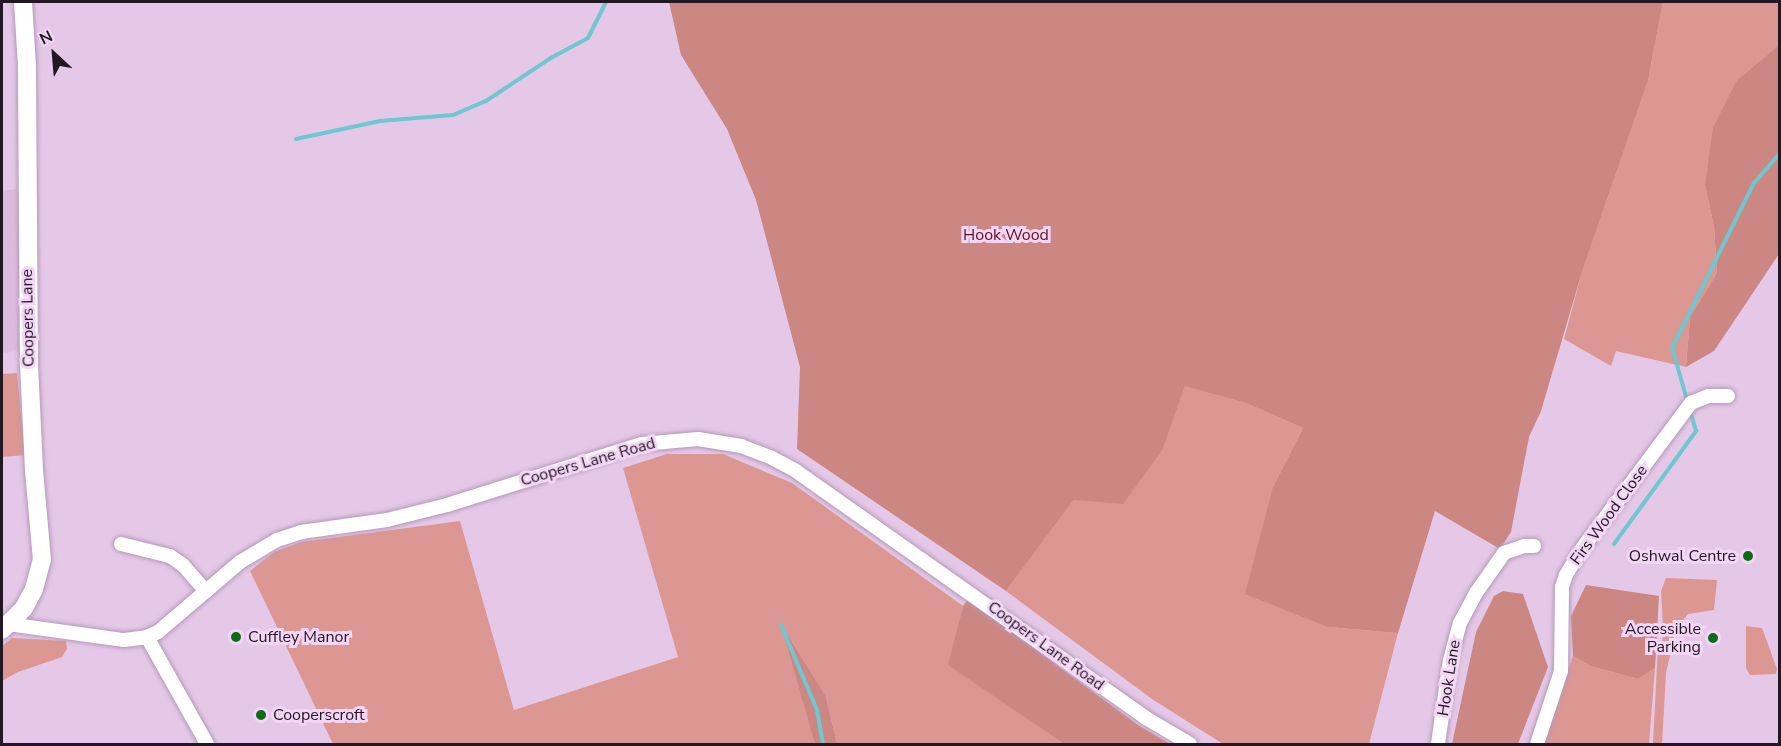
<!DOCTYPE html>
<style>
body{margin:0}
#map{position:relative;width:1781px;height:746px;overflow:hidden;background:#e5c8e8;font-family:"Nunito Sans",sans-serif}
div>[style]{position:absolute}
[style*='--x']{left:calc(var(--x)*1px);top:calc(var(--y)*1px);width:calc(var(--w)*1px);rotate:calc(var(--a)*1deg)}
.built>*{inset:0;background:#ddbbe0}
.green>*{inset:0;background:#dd9792}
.forest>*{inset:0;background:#cc8782}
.stream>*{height:4px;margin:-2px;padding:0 2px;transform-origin:2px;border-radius:2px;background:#6fc7d0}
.roads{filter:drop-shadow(0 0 2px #b499b7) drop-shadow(0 0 2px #b499b7)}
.street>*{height:14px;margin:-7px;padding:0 7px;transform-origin:7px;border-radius:7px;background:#fff}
.secondary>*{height:18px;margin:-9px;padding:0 9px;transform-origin:9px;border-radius:9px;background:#fff}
.dots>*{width:16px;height:16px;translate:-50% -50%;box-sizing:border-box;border:3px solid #f3d5f5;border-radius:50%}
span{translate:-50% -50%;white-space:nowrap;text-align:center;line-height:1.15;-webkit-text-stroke:6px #f3d5f5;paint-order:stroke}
.park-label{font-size:16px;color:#630f14}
.street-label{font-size:16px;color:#221823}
.poi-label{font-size:16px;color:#221823}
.right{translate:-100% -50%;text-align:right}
.left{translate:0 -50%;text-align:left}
.frame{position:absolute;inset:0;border:3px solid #221823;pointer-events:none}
.north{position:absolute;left:24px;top:24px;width:60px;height:60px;-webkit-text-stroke:4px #f3d5f5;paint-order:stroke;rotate:334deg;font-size:16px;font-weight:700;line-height:24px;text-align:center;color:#221823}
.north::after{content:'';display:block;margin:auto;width:21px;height:27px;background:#221823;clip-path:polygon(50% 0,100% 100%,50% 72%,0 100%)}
</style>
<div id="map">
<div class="built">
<div style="clip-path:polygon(15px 189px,20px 197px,19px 351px,2px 353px,2px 191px)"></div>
</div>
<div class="green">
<div style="clip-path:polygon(1663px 2px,1779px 2px,1779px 45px,1737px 80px,1705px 185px,1714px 227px,1717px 273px,1690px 317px,1686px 367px,1616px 351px,1611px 366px,1564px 339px,1582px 272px,1648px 81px)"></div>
<div style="clip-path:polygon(17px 373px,25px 455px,2px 457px,2px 374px)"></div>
<div style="clip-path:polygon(1185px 385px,1246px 403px,1303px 428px,1273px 487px,1328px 627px,1398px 633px,1369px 744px,1223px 744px,1152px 699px,1006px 591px,1074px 500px,1163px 449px)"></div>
<div style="clip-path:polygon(667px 454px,723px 454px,792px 483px,963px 606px,949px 665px,1064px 744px,837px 744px,826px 697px,812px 729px,815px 744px,333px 744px,250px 571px,274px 552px,301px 542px,460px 521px,514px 710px,678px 657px,623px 468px)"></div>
<div style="clip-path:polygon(1666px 578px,1717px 580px,1714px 610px,1688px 614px,1676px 629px,1666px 673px,1662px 744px,1653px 744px,1658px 645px,1662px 645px,1663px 628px,1661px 591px)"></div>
<div style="clip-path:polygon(1746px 626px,1762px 628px,1777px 669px,1776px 674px,1750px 675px,1746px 668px)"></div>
<div style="clip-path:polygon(12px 638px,66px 641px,67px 649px,62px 657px,18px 672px,2px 681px,2px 646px)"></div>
<div style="clip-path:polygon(1573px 656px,1590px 666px,1638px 679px,1655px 668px,1649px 744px,1541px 744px)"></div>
</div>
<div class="forest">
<div style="clip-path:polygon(669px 2px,1663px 2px,1648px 81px,1582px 272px,1541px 411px,1529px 437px,1511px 532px,1500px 549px,1435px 511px,1398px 633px,1328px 627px,1245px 594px,1273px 487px,1303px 428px,1246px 403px,1185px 386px,1163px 449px,1123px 504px,1074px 500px,1006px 591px,797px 449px,800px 367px,756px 200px,727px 129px,681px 55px)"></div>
<div style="clip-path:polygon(1779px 45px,1779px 254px,1714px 351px,1686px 367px,1690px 317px,1717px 273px,1714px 227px,1705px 185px,1713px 128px,1737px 80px)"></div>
<div style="clip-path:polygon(1586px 585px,1659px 596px,1655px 668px,1638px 679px,1590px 666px,1573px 656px,1571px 616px)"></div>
<div style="clip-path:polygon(1503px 591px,1523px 594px,1548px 667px,1518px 744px,1452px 744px,1476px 632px,1494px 596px)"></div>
<div style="clip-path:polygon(968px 600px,1138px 725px,1170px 744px,1064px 744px,948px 665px,963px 606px)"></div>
<div style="clip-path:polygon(781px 625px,826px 697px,837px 744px,815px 744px)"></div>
</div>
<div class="stream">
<div style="--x:296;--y:139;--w:86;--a:-12.1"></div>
<div style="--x:380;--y:121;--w:73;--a:-4.7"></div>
<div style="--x:453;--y:115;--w:36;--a:-23"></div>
<div style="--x:486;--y:101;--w:78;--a:-33.5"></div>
<div style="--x:551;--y:58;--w:42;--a:-28.4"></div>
<div style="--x:588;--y:38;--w:40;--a:-63.4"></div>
<div style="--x:1688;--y:403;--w:57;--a:-106.2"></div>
<div style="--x:1672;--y:348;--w:184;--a:-63.6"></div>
<div style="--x:1754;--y:183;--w:40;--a:-49"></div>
<div style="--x:1614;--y:544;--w:140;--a:-54"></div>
<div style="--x:1696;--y:431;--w:22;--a:-106"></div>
<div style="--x:781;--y:625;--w:92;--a:67"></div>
<div style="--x:817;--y:710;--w:35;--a:80"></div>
</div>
<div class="roads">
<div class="street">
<div style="--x:121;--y:544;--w:50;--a:13.8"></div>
<div style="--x:170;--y:556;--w:16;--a:35"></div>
<div style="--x:183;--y:565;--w:35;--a:49"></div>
<div style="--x:8;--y:624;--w:117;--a:7.9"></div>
<div style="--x:124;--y:640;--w:23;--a:-7"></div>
<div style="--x:147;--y:637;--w:12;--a:-24"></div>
<div style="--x:158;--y:632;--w:108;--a:-40.5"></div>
<div style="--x:240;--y:562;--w:43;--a:-30.7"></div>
<div style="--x:277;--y:540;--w:25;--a:-18"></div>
<div style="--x:301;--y:532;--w:87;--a:-7.9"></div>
<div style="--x:387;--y:520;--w:62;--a:-14"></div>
<div style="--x:447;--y:505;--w:204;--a:-17.4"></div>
<div style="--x:642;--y:444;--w:56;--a:-5.1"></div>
<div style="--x:698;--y:439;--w:44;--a:9.2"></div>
<div style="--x:741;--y:446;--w:33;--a:21"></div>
<div style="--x:772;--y:458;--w:27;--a:28"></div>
<div style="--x:796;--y:471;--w:428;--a:35.2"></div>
<div style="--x:1146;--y:718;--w:51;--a:30.6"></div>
<div style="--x:147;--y:637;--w:123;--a:60.7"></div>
<div style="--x:1438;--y:744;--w:85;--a:-81.9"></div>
<div style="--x:1450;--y:660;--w:38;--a:-75"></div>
<div style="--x:1460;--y:623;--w:34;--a:-62"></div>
<div style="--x:1476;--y:593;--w:49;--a:-55"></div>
<div style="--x:1504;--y:553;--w:21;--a:-19"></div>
<div style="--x:1524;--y:546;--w:10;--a:0"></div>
<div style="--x:1537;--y:744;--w:77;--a:-71.8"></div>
<div style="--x:1561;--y:671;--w:84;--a:-89.3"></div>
<div style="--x:1562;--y:587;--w:13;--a:-72"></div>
<div style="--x:1566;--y:575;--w:29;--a:-59"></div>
<div style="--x:1581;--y:550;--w:184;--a:-53.2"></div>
<div style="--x:1691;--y:403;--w:18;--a:-22"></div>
<div style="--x:1708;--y:396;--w:20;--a:0"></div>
</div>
<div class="secondary">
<div style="--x:2;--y:630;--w:31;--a:-45"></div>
<div style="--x:24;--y:608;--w:21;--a:-62"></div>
<div style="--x:34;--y:589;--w:30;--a:-75"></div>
<div style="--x:42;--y:560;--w:90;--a:-95.1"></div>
<div style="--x:34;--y:470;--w:106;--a:-92.7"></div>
<div style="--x:29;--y:364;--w:298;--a:-90.4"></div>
<div style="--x:27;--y:66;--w:64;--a:-93.6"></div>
</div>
</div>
<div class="dots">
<div style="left:1748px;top:556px;background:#0c6b16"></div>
<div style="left:236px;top:637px;background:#0c6b16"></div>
<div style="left:1713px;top:638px;background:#0c6b16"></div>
<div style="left:261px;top:715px;background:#0c6b16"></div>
</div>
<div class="park-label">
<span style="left:1006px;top:235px">Hook Wood</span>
</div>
<div class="street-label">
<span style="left:28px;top:318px;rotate:-91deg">Coopers Lane</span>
<span style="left:588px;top:462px;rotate:-16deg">Coopers Lane Road</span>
<span style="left:1609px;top:515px;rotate:-54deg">Firs Wood Close</span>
<span style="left:1046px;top:646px;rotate:36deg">Coopers Lane Road</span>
<span style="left:1449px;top:678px;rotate:-81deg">Hook Lane</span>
</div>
<div class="poi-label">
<span class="right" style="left:1736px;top:556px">Oshwal Centre</span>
<span class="right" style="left:1701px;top:638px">Accessible<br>Parking</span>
<span class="left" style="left:248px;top:637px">Cuffley Manor</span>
<span class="left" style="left:273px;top:715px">Cooperscroft</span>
</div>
<div class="frame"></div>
<div class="north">N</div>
</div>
